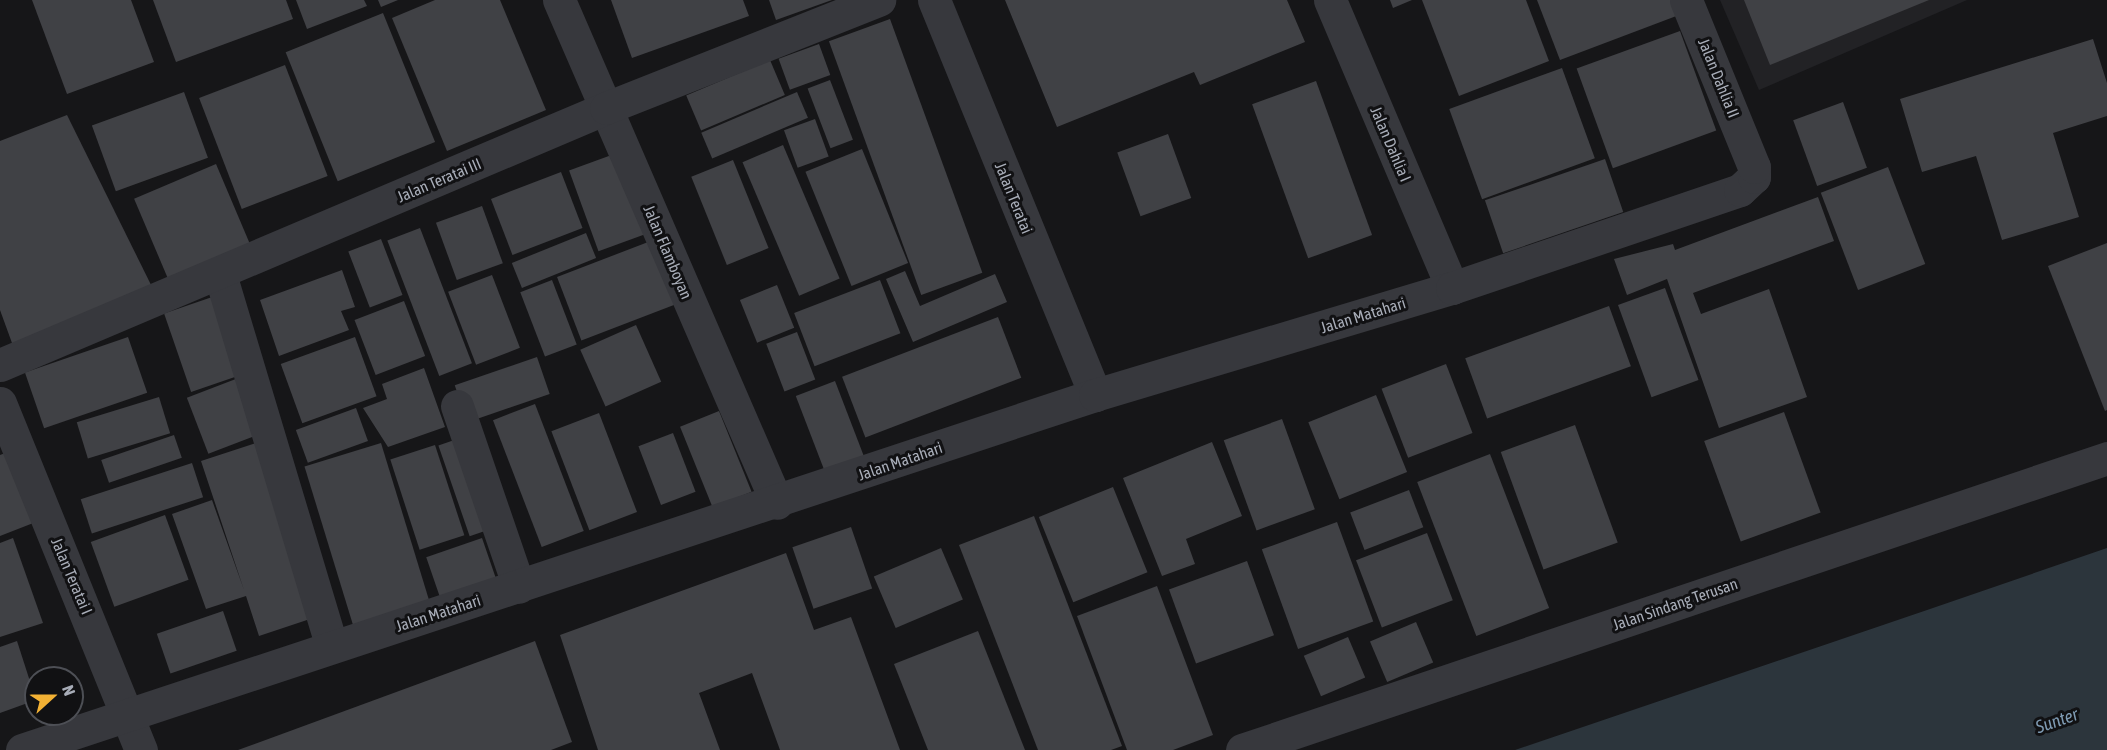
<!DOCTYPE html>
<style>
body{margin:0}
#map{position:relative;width:2107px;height:750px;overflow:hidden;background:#161618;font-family:"Asap Condensed",sans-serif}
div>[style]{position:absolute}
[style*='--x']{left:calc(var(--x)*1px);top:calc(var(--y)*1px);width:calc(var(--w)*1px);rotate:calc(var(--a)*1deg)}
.built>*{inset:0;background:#222225}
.water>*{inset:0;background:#2c353c}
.building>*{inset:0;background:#404145;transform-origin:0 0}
.minor>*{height:33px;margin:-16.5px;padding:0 16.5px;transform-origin:16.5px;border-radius:16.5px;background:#37383d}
span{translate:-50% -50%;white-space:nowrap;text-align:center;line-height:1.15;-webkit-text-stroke:6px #111113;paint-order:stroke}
.street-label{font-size:16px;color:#a8adb8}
.water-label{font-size:18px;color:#7f9bb3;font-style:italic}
.north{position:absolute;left:24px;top:666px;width:60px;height:60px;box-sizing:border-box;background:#111113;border:2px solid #4d4f55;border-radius:50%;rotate:69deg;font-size:16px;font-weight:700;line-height:24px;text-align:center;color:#a8adb8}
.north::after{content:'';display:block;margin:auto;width:21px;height:27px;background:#f2b134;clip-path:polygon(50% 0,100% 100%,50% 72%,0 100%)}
</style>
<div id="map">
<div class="built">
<div style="clip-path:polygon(1720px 0,1967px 0,1759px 90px)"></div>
</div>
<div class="water">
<div style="clip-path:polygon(2107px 548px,2107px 750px,1515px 750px,1930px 609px)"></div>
</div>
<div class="building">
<div style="clip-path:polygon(32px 0,131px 0,154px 62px,67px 94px)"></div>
<div style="clip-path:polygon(153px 0,286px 0,293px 19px,176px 62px)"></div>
<div style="clip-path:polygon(296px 0,364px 0,367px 6px,307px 29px)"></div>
<div style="clip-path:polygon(378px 0,398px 0,381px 7px)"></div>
<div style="clip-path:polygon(435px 0,500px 0,546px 110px,447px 151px,392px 18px)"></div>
<div style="clip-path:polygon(611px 0,743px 0,749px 16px,632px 58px)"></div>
<div style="clip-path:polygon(769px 0,832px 0,776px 20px)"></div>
<div style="clip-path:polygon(1005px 0,1287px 0,1305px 42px,1200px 85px,1194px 72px,1057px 127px)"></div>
<div style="clip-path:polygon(1390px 0,1412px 0,1393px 8px)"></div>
<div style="clip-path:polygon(1422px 0,1526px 0,1549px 61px,1459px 96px)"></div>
<div style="clip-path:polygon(1537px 0,1674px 0,1679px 15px,1560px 60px)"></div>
<div style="clip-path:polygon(1744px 0,1929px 0,1770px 65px)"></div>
<div style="left:383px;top:13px;width:139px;height:105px;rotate:68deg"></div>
<div style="left:890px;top:19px;width:270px;height:65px;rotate:70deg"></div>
<div style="left:1680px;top:31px;width:106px;height:110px;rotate:70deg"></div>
<div style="clip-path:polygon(2093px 39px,2107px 83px,2107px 116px,2053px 133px,2079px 217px,2002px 240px,1976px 156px,1922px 172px,1900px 99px)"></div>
<div style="left:819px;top:44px;width:33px;height:43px;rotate:70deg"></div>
<div style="left:770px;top:60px;width:38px;height:91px;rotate:67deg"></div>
<div style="left:285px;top:65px;width:119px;height:92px;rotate:69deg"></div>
<div style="left:1562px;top:68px;width:96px;height:120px;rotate:70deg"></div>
<div style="left:830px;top:80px;width:64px;height:24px;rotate:69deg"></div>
<div style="left:1316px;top:81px;width:164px;height:68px;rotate:70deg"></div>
<div style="left:184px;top:92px;width:70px;height:98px;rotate:70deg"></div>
<div style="left:797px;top:92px;width:28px;height:104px;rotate:67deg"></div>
<div style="left:1843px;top:102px;width:70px;height:53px;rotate:70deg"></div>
<div style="clip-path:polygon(67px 115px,157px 297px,16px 354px,0 310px,0 141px)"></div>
<div style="left:815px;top:119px;width:40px;height:33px;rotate:70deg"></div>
<div style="left:1168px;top:134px;width:68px;height:54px;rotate:70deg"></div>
<div style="left:783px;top:145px;width:145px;height:44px;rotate:67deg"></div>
<div style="left:862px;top:149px;width:123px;height:61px;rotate:68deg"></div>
<div style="left:617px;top:153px;width:86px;height:51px;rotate:70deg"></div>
<div style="left:1605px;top:159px;width:56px;height:127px;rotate:71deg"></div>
<div style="left:733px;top:160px;width:95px;height:45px;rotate:68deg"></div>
<div style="left:216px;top:164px;width:95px;height:89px;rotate:67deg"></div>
<div style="left:1888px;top:167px;width:104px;height:72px;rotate:69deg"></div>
<div style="left:561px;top:172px;width:60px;height:75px;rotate:69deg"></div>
<div style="clip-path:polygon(1818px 197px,1834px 241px,1693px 293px,1701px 314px,1769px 289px,1807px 397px,1719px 428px,1667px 279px,1627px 295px,1614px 259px,1673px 244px,1675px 250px)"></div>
<div style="left:482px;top:206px;width:61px;height:49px;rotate:70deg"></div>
<div style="left:420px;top:228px;width:145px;height:35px;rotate:69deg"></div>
<div style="left:586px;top:233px;width:27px;height:80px;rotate:68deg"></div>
<div style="left:381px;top:239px;width:60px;height:35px;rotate:69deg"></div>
<div style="left:656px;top:239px;width:68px;height:106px;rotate:69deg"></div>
<div style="clip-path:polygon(2107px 243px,2107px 410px,2105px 411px,2048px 266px)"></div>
<div style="clip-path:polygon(342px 270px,355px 307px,341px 311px,349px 330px,279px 356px,260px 300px)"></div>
<div style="clip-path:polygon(905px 271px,920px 306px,995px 274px,1007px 302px,913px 342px,886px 279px)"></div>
<div style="left:492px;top:275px;width:78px;height:47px;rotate:69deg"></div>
<div style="left:552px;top:280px;width:69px;height:34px;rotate:69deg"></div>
<div style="left:880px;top:280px;width:57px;height:92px;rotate:69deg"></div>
<div style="left:777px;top:285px;width:46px;height:40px;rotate:68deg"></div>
<div style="left:1665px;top:288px;width:98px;height:50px;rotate:70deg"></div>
<div style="left:218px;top:295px;width:83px;height:57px;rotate:71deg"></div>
<div style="left:404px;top:301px;width:59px;height:53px;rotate:69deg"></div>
<div style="left:1609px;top:306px;width:64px;height:153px;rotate:70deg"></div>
<div style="left:998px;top:317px;width:65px;height:167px;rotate:69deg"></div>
<div style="left:636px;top:325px;width:62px;height:61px;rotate:66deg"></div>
<div style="left:797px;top:332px;width:51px;height:33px;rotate:69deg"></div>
<div style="left:128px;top:337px;width:59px;height:109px;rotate:71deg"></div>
<div style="left:355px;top:337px;width:63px;height:79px;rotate:70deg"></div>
<div style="left:537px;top:357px;width:39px;height:87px;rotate:71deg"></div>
<div style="left:1446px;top:364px;width:74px;height:69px;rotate:69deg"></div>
<div style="clip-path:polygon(424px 368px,445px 427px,388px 447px,363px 408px,387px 399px,382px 384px)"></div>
<div style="left:241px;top:377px;width:60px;height:58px;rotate:69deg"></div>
<div style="left:835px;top:381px;width:82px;height:42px;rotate:69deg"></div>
<div style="left:1376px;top:395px;width:83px;height:73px;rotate:68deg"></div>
<div style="left:159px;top:397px;width:38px;height:86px;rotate:73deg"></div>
<div style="left:535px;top:404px;width:136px;height:45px;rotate:69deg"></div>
<div style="left:356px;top:408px;width:35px;height:64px;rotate:70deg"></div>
<div style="left:719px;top:411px;width:87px;height:42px;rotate:68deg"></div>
<div style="left:1784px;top:412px;width:107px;height:85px;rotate:70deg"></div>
<div style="left:599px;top:413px;width:106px;height:51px;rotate:69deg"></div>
<div style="left:1282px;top:419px;width:96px;height:62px;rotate:70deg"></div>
<div style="left:1575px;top:425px;width:125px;height:79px;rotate:70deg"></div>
<div style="left:673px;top:433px;width:63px;height:37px;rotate:69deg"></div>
<div style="left:174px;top:435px;width:24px;height:77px;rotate:71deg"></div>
<div style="left:463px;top:437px;width:96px;height:26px;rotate:71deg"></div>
<div style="clip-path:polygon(265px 440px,322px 615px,259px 636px,246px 596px,206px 609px,172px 514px,212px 500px,244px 590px,201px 461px)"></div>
<div style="clip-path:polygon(1212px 442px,1242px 516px,1186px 539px,1195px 564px,1162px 576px,1123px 478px)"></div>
<div style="left:381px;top:443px;width:173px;height:80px;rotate:73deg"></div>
<div style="left:435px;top:445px;width:95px;height:47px;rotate:72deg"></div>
<div style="clip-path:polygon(13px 450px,41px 520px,0 536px,0 455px)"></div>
<div style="left:1490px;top:454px;width:165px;height:78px;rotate:69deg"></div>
<div style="left:192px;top:463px;width:36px;height:117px;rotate:72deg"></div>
<div style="left:1113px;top:487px;width:92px;height:80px;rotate:68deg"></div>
<div style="left:1409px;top:490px;width:40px;height:63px;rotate:69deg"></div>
<div style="left:165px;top:515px;width:69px;height:79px;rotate:70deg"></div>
<div style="clip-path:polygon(1034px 516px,1122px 746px,1111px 750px,1038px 750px,959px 545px)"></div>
<div style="left:1337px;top:522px;width:106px;height:80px;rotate:70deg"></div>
<div style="left:851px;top:527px;width:65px;height:62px;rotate:71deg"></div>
<div style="left:1427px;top:533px;width:72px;height:76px;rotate:69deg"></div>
<div style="clip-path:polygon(13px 538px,43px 623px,0 637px,0 543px)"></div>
<div style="left:482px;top:538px;width:46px;height:59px;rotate:71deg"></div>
<div style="left:941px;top:548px;width:56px;height:73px;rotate:67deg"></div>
<div style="clip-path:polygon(786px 553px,814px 630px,851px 617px,900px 750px,780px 750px,752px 673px,699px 693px,720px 750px,598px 750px,560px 635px)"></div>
<div style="left:1247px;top:561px;width:79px;height:83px;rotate:70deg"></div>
<div style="clip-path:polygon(1157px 586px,1213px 735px,1173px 750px,1127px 750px,1077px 616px)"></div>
<div style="left:223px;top:611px;width:42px;height:70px;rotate:71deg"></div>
<div style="left:1416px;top:622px;width:44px;height:50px;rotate:67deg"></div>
<div style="clip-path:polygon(978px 631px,1025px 750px,928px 750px,894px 664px)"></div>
<div style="left:1348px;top:637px;width:44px;height:48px;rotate:67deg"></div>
<div style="clip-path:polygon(17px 641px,36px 700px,0 713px,0 647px)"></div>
<div style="clip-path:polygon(535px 641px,572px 742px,551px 750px,238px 750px)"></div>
</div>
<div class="minor">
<div style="--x:559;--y:0;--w:548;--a:66.57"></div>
<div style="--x:934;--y:0;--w:427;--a:67.8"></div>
<div style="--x:1330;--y:0;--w:313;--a:67"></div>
<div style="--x:220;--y:274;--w:389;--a:73.3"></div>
<div style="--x:0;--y:365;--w:658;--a:-22.98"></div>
<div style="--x:606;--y:108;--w:294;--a:-21.6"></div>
<div style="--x:0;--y:403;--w:375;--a:67.9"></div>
<div style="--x:457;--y:406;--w:191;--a:71.1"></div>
<div style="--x:22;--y:750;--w:1130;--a:-18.31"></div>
<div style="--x:1095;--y:395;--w:373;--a:-16.7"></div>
<div style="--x:1452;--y:288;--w:304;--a:-18.8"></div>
<div style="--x:1740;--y:190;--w:19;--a:-43"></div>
<div style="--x:1754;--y:177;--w:10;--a:-90"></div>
<div style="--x:1754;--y:167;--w:180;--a:-112.2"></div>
<div style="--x:1242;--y:750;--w:913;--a:-18.65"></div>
</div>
<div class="street-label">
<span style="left:1719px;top:78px;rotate:68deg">Jalan Dahlia II</span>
<span style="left:1391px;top:144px;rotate:67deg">Jalan Dahlia I</span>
<span style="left:439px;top:180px;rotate:-23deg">Jalan Teratai III</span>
<span style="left:1014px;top:198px;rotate:68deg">Jalan Teratai</span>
<span style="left:668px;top:252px;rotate:67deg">Jalan Flamboyan</span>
<span style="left:1363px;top:315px;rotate:-17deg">Jalan Matahari</span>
<span style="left:900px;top:461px;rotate:-19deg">Jalan Matahari</span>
<span style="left:72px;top:576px;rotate:67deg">Jalan Teratai I</span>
<span style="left:1675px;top:604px;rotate:-19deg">Jalan Sindang Terusan</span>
<span style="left:438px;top:613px;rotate:-18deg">Jalan Matahari</span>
</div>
<div class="water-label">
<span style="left:2057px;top:721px;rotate:-19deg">Sunter</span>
</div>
<div class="north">N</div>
</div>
